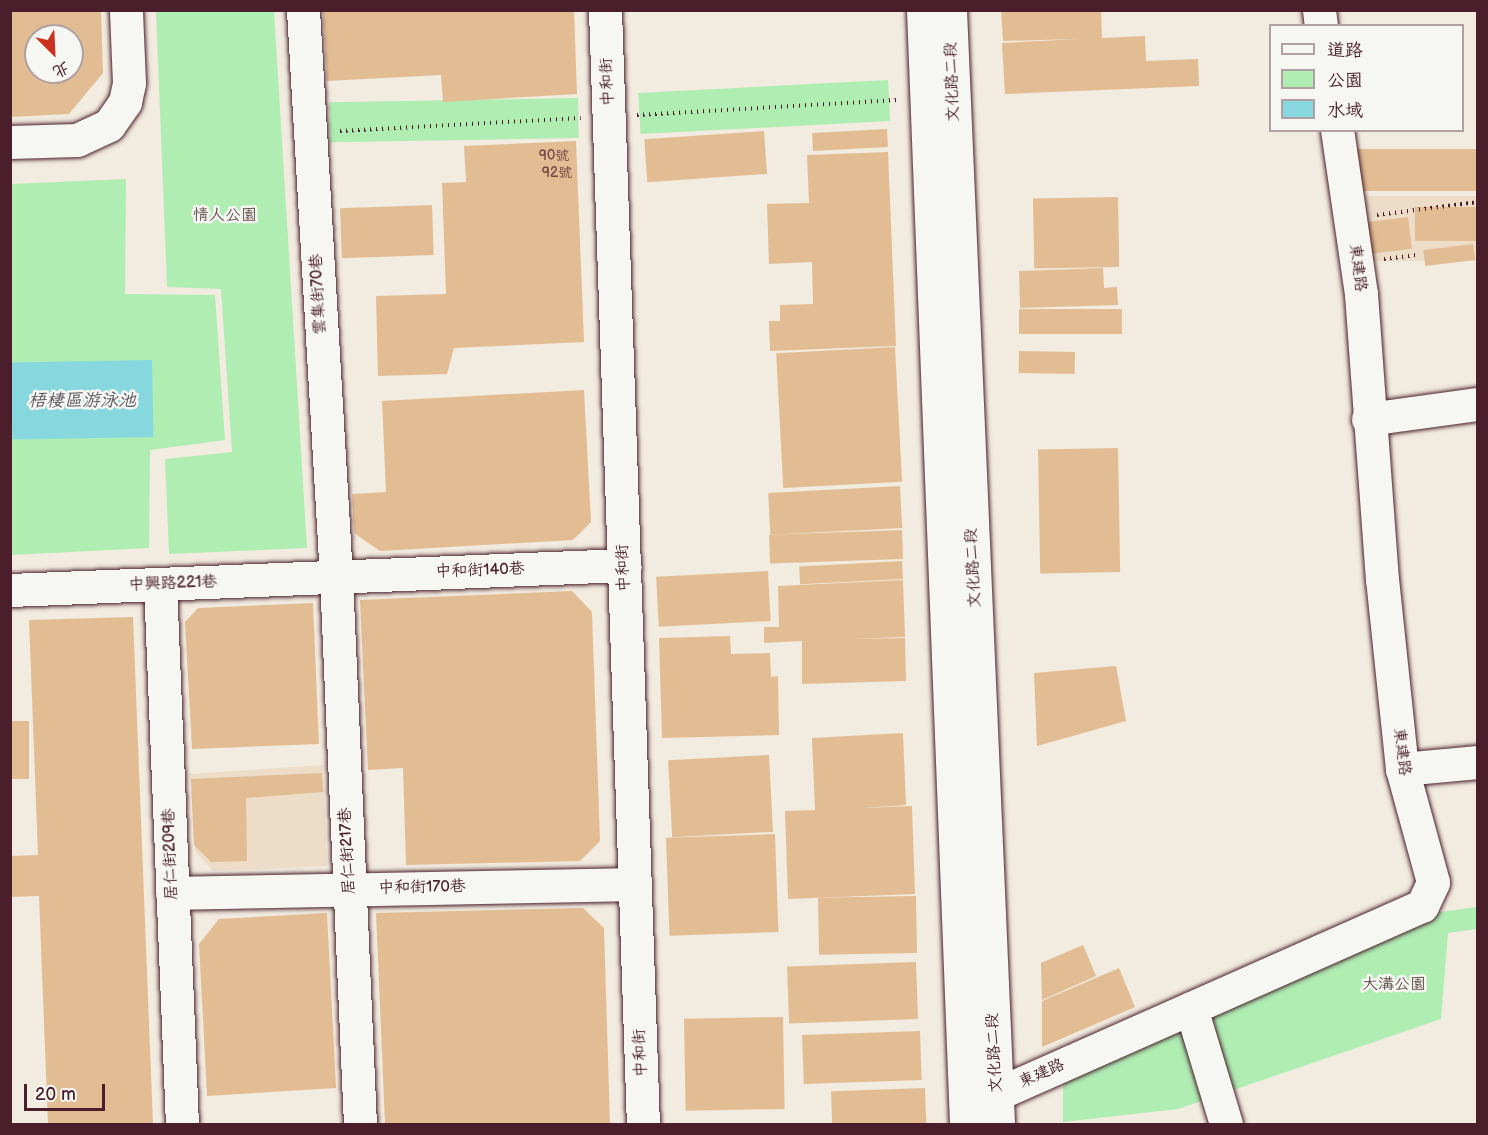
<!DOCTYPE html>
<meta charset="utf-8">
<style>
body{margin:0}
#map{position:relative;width:1488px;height:1135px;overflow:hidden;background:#f2ebdf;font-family:"Balsamiq Sans","LXGW WenKai TC",sans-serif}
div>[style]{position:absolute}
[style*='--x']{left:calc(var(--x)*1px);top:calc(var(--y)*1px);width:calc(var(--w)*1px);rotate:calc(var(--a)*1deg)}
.built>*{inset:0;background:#edddc8;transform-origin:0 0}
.green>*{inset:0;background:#afedb3;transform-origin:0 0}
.water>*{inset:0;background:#86d7de;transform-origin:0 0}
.building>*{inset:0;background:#e2bd93;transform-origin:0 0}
.path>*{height:4px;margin-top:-2px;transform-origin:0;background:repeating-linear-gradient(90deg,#4a1f2b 0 1.5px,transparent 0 6px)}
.roads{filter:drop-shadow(0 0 2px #4a1f2b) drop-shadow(0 0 2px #4a1f2b)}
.minor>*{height:33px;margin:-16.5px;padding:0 16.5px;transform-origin:16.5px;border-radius:16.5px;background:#f6f6f2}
span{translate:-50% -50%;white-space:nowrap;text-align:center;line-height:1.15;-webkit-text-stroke:5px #f6f6f2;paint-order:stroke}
.number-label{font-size:14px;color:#704645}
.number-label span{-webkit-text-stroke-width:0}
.street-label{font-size:16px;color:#4a1f2b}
.park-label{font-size:16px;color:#63524d}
.water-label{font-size:18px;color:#5c5661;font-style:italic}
.frame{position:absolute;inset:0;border:12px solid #4a1f2b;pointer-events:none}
.legend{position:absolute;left:1269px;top:24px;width:195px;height:108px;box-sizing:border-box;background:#f6f6f2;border:2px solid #b1a0a2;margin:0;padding:8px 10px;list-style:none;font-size:18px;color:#4a1f2b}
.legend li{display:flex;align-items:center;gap:12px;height:30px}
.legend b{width:30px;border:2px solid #b1a0a2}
.north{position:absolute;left:24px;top:24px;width:60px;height:60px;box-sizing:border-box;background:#f6f6f2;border:2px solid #b1a0a2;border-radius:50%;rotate:156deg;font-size:16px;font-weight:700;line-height:24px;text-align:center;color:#4a1f2b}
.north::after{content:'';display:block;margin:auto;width:21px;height:27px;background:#c8321e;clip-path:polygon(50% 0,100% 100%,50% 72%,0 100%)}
.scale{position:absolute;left:24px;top:1084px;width:81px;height:27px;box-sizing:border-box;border:3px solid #4a1f2b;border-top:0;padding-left:8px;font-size:18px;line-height:21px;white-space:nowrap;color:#4a1f2b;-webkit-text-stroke:4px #f6f6f2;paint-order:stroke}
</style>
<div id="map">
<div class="built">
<div style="left:1477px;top:196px;width:65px;height:121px;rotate:90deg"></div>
<div style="clip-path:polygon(323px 765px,327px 866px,213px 871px,195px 851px,190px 774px)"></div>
</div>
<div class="green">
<div style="clip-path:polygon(156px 11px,274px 11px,307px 548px,169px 554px,165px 459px,232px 452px,221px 289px,167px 287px)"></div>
<div style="left:888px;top:80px;width:41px;height:250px;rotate:87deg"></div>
<div style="left:578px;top:98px;width:40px;height:249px;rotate:89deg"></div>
<div style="clip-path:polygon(126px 179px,125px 294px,215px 295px,225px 440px,150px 450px,149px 548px,11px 555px,11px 184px)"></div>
<div style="clip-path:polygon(1477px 907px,1477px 929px,1448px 933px,1441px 1019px,1178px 1109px,1063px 1122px,1063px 1077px,1440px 912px)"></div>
</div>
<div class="water">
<div style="left:152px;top:360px;width:77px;height:141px;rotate:89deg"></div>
</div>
<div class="building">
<div style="clip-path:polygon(evenodd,10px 10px,101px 10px,103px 73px,69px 114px,10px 117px,10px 10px,36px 36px,72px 36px,72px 72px,36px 72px,36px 36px)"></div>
<div style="clip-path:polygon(323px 10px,574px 10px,577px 94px,443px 102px,441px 75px,327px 81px)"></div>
<div style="clip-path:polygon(1001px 10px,1101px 10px,1102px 38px,1145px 36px,1146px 61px,1198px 59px,1199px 86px,1005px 94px,1002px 43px,1078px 39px,1003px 41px)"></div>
<div style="left:887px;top:129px;width:18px;height:75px;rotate:87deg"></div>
<div style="left:764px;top:131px;width:43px;height:120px;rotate:86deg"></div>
<div style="clip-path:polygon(576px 141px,584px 342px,454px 348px,447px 374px,378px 376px,376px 296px,446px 294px,442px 183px,466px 182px,464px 146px)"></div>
<div style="left:1478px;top:149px;width:42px;height:127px;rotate:90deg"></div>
<div style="clip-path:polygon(888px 152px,896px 346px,770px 351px,769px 321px,780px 321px,780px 305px,813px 304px,812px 262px,769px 264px,767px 204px,809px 203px,807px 155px)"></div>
<div style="left:1118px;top:197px;width:70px;height:85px;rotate:89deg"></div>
<div style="left:432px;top:205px;width:50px;height:92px;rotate:88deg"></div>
<div style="left:1478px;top:207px;width:34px;height:63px;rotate:90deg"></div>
<div style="left:1408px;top:217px;width:32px;height:45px;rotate:83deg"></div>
<div style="left:1473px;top:244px;width:16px;height:50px;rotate:83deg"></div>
<div style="clip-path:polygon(1103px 268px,1104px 288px,1117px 287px,1118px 305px,1020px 308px,1019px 271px)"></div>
<div style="left:1122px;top:309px;width:25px;height:103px;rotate:90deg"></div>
<div style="left:895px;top:347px;width:135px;height:119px;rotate:87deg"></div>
<div style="left:1019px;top:351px;width:56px;height:22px;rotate:1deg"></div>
<div style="clip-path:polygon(584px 390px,591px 522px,573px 540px,380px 551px,354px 533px,352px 494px,386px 492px,382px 401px)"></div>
<div style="left:1118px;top:448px;width:124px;height:80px;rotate:89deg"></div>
<div style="left:900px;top:486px;width:42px;height:132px;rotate:87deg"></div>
<div style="left:902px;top:530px;width:29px;height:133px;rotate:88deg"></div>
<div style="left:902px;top:561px;width:18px;height:103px;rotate:87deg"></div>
<div style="left:768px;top:571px;width:50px;height:112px;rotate:87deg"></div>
<div style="clip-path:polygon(903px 580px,905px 637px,852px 639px,905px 638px,906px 681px,802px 684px,802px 641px,764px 643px,764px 627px,779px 627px,778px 586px)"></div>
<div style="clip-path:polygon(572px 591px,592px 612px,600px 841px,580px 861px,406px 865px,403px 768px,368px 770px,360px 600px)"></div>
<div style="clip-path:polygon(313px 603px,319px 744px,192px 749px,185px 622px,198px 608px)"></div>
<div style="clip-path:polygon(133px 617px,153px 1124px,48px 1124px,39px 896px,10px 897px,10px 856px,38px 855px,29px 620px)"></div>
<div style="clip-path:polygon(730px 636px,731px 654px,770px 653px,771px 677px,778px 676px,779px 735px,662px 738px,659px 638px)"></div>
<div style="clip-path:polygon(1116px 666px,1126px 721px,1037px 746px,1034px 673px)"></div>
<div style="left:10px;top:721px;width:19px;height:58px"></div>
<div style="clip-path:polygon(903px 733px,906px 805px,862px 808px,912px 806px,915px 894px,788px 899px,785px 811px,815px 810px,812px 738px)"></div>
<div style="left:769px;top:755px;width:77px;height:101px;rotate:87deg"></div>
<div style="clip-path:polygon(322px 773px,323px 792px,246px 798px,247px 861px,211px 862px,194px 845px,191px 779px)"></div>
<div style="left:775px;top:834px;width:98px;height:109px;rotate:88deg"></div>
<div style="left:916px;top:896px;width:57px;height:98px;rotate:89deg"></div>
<div style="clip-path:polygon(583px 908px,604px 928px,610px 1124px,385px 1124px,376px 913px)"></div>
<div style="clip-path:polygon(327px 913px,336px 1088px,207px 1096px,199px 944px,219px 919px)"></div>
<div style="clip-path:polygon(1083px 945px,1096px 976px,1042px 1000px,1041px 963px)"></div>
<div style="left:916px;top:962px;width:57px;height:129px;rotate:88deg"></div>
<div style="clip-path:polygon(1119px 968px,1135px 1007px,1042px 1047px,1042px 1001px)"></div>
<div style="left:783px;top:1017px;width:92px;height:99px;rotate:89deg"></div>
<div style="left:920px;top:1031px;width:49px;height:118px;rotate:88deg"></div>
<div style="left:925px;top:1088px;width:36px;height:94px;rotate:88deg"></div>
</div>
<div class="path">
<div style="--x:637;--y:115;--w:262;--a:-3.3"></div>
<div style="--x:340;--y:131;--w:241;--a:-3.1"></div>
<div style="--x:1377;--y:215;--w:102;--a:-7.3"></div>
<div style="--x:1384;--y:259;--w:34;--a:-7"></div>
</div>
<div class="roads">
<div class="minor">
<div style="--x:303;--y:10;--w:568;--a:86.67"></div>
<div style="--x:336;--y:577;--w:548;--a:87.49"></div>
<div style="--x:605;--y:10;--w:1115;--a:88.05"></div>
<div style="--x:923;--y:10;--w:1115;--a:87.79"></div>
<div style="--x:950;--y:10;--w:1115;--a:87.53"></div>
<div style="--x:1319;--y:10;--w:16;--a:83"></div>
<div style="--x:10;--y:142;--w:67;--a:-1.7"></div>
<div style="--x:77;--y:140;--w:35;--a:-25"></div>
<div style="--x:109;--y:125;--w:28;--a:-55"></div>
<div style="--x:125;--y:102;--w:19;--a:-78"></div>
<div style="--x:129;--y:83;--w:73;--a:-92.4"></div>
<div style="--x:1368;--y:419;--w:111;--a:-7.8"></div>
<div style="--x:160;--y:584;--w:540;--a:87.67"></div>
<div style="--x:10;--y:590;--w:615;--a:-2.33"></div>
<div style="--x:1402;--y:769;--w:76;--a:-5.3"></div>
<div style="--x:172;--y:893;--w:463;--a:-1.1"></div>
<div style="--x:1191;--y:1008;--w:121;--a:73.2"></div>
<div style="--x:997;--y:1094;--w:465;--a:-23.9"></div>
<div style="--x:1422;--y:906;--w:26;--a:-65"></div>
<div style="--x:1433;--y:882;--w:117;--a:-105.3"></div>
<div style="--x:1402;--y:769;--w:190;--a:-96"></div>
<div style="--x:1382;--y:580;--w:287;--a:-94.2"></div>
<div style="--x:1361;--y:294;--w:166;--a:-98.3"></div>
</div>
</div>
<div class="number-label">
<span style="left:554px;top:156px">90號</span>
<span style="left:557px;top:173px">92號</span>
</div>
<div class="street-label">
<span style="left:608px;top:82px;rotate:-92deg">中和街</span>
<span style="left:953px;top:82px;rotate:-92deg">文化路二段</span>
<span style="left:1357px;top:268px;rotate:82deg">東建路</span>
<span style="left:319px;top:294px;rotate:-93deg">雲集街70巷</span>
<span style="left:624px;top:568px;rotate:-92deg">中和街</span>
<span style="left:974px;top:568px;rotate:-93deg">文化路二段</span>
<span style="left:480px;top:571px;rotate:-2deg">中和街140巷</span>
<span style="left:173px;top:584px;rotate:-2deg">中興路221巷</span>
<span style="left:1401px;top:752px;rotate:82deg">東建路</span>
<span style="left:348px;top:851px;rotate:-93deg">居仁街217巷</span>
<span style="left:171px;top:854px;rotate:-92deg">居仁街209巷</span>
<span style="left:422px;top:888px;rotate:-1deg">中和街170巷</span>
<span style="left:641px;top:1053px;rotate:-92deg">中和街</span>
<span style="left:995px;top:1053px;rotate:-93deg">文化路二段</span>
<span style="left:1042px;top:1074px;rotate:-24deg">東建路</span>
</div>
<div class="park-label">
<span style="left:225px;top:216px">情人公園</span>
<span style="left:1394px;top:985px">大溝公園</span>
</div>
<div class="water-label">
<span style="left:82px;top:401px">梧棲區游泳池</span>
</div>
<div class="frame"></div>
<ul class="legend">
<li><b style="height:8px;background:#f6f6f2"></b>道路</li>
<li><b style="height:16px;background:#afedb3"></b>公園</li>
<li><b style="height:16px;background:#86d7de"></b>水域</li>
</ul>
<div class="north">北</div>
<div class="scale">20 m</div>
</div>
